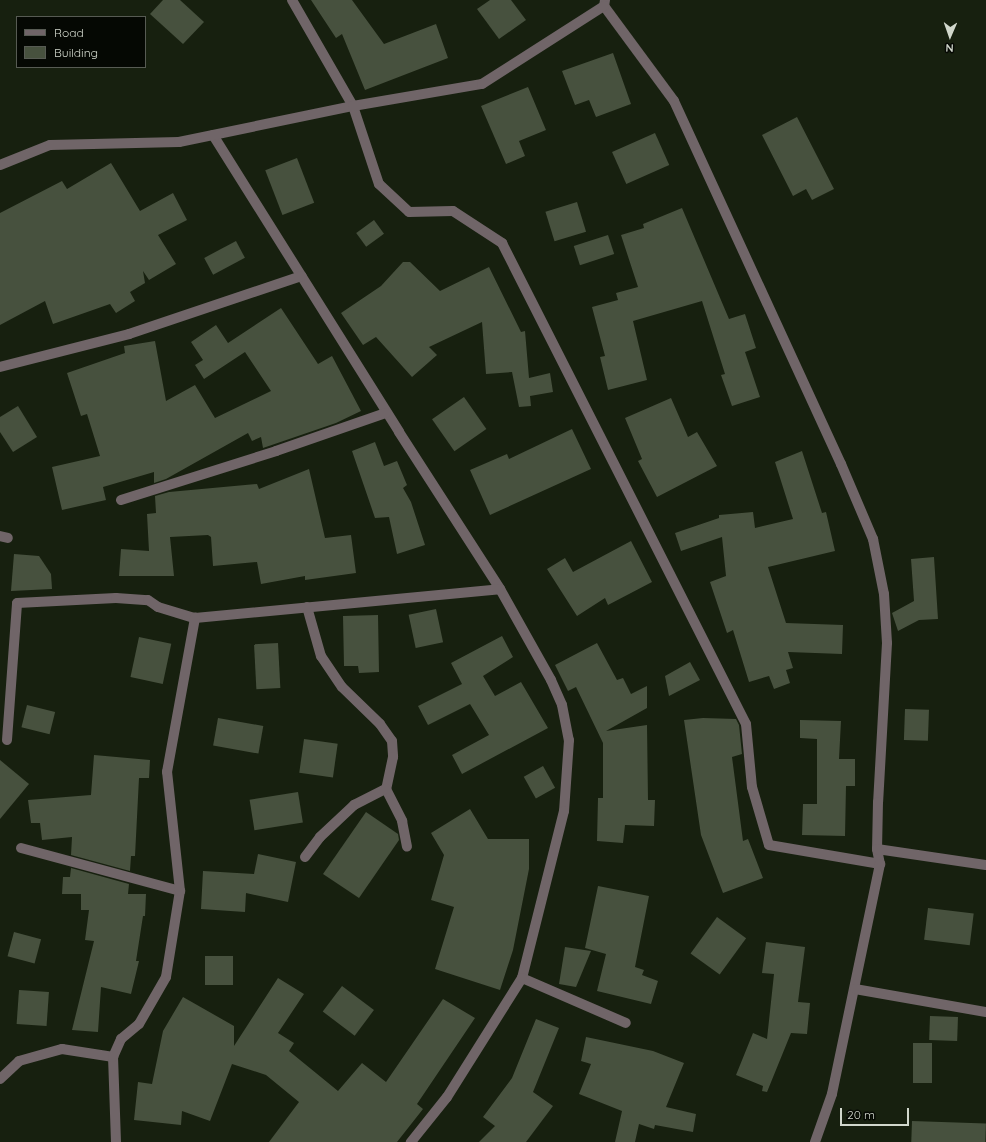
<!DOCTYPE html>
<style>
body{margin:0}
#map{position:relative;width:986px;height:1142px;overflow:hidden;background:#17200f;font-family:Quicksand,sans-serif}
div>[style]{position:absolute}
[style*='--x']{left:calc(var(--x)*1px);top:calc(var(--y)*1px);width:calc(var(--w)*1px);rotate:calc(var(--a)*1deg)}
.building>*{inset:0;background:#47513e;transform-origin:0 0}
.minor>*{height:10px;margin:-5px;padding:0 5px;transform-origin:5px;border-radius:5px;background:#706568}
span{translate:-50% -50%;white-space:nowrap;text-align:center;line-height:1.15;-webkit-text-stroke:3px #050803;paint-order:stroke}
.legend{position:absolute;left:16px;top:16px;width:130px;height:52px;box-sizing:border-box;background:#050803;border:1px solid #575b53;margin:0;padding:5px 7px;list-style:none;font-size:12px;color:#d1d7cc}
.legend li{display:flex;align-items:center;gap:8px;height:20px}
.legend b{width:20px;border:1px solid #575b53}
.north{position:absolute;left:930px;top:16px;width:40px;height:40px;-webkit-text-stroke:3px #050803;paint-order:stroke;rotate:182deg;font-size:11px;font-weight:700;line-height:16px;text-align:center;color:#d1d7cc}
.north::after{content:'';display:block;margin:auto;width:14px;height:18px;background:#d1d7cc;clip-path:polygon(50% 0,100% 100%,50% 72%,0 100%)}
.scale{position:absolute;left:840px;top:1108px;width:69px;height:18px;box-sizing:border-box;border:2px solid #d1d7cc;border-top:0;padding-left:5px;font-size:12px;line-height:14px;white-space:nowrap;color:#d1d7cc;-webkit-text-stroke:3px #050803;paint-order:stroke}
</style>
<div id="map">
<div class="building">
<div style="clip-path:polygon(163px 0,180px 0,204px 22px,183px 44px,150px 14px)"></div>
<div style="clip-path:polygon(311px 0,352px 0,384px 44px,436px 24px,448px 58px,365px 90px,342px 34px,336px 38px)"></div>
<div style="clip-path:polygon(490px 0,511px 0,526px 20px,499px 39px,477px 9px)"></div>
<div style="clip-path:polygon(613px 53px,631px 104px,596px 117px,589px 100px,575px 105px,562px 71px)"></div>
<div style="clip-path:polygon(528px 87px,546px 130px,519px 141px,525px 156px,506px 164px,481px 106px)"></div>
<div style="clip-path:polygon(797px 117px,834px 189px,812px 200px,806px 189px,793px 196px,762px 135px)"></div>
<div style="left:655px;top:133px;width:35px;height:47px;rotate:66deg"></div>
<div style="left:297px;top:158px;width:48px;height:34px;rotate:69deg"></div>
<div style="clip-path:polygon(111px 163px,140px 211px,173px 193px,187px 220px,158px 235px,176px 264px,149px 280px,143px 271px,145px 283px,130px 292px,135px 301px,116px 313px,110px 304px,53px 324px,45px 301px,0 325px,0 213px,62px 181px,67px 189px)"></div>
<div style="left:577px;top:202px;width:31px;height:33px;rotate:73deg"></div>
<div style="clip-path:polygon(682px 208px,729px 319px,745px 314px,756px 348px,745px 352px,760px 397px,732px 406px,721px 375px,725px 374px,702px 301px,633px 321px,647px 380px,608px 390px,600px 357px,605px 356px,592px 307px,618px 300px,616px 293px,638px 287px,621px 235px,644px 228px,643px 224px)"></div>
<div style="left:374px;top:220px;width:17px;height:22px;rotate:54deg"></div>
<div style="left:608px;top:235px;width:20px;height:36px;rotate:72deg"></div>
<div style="left:236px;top:241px;width:19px;height:36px;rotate:62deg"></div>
<div style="clip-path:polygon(403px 262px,410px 262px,440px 291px,489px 267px,521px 332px,525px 331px,529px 378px,550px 373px,553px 392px,530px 396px,531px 406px,519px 407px,512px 372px,486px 374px,482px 322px,429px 347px,437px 355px,412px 377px,376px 337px,363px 345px,341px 313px,381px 286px)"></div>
<div style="clip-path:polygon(281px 308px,318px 364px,332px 356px,361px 411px,336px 423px,263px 448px,261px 437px,252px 441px,248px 433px,166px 479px,154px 483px,154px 472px,103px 487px,106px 500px,62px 510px,52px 467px,100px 456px,87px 414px,81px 416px,67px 373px,125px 353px,124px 346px,155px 341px,166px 401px,195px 385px,215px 418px,271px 391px,245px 352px,204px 379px,195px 365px,203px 360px,191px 342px,216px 325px,228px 343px)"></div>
<div style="left:464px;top:397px;width:39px;height:39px;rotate:55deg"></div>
<div style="clip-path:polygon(671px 398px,688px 437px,697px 432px,717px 466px,657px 497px,638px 461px,642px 459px,625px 418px)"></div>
<div style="clip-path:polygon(18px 406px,37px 437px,13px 452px,0 432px,0 417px)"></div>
<div style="clip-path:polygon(572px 429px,591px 469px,490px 515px,470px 470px,507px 454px,509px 459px)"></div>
<div style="clip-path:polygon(375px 442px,384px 466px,397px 461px,407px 485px,403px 488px,411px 502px,425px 545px,397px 554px,389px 517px,375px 518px,352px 451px)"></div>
<div style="clip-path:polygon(802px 451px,822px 513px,826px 512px,835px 551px,768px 567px,786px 623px,843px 625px,842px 654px,788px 652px,793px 668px,786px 670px,790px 683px,774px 689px,769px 676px,749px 682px,733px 630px,727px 633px,710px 582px,726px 576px,722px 537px,681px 551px,675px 533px,719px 518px,719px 515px,753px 512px,755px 528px,793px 519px,775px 462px)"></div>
<div style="clip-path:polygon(309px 469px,325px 538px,351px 535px,356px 573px,305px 580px,305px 576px,261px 584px,257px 562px,213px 566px,211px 537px,208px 535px,170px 537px,174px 576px,119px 576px,121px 549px,149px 551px,147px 514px,156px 513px,155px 496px,169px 492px,257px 484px,259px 489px)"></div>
<div style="clip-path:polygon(631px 541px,652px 582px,608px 605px,605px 598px,577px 616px,547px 569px,565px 558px,573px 572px)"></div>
<div style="clip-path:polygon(14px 554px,39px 556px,51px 574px,52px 589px,11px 591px)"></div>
<div style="clip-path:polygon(934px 557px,938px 619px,919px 620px,898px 631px,892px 613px,914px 601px,911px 559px)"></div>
<div style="left:436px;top:609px;width:34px;height:28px;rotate:78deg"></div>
<div style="clip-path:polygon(378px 615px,379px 672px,359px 673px,358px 666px,344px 666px,343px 616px)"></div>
<div style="clip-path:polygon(502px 636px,513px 657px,483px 676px,495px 696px,521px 682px,548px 728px,462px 774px,452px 755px,489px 735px,470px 704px,428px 725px,418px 706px,462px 684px,451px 663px)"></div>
<div style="left:139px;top:637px;width:33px;height:41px;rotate:12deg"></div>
<div style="left:278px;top:643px;width:45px;height:24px;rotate:87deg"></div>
<div style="clip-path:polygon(597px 643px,617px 680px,623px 678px,631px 694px,647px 686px,647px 708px,606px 731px,647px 725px,648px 800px,655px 800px,654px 826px,625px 825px,623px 843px,597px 841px,598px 798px,603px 798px,603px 743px,576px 687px,568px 691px,555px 665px)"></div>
<div style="clip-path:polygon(690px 662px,700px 680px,669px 696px,665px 676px)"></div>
<div style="left:27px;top:705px;width:29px;height:23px;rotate:14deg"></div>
<div style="left:905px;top:709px;width:24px;height:31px;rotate:2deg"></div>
<div style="left:218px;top:718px;width:46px;height:28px;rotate:10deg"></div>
<div style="clip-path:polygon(703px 718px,736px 719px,739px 725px,742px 754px,732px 757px,743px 841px,748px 839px,763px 878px,723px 893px,701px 835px,684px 720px)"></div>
<div style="clip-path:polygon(800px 720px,841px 721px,839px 759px,855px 759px,855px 786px,846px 786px,845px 836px,802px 835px,803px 804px,817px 804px,817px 739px,800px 738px)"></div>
<div style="left:304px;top:739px;width:34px;height:34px;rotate:8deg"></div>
<div style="clip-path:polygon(94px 755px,150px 760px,149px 778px,139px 778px,135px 856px,131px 856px,130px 871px,71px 855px,72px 837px,42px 840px,40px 823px,31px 823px,28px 800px,91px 795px)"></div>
<div style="clip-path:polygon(0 760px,29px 784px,0 819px)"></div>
<div style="left:543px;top:766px;width:25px;height:22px;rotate:61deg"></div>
<div style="left:298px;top:792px;width:31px;height:49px;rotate:81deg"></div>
<div style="clip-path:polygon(470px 809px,488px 839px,529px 839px,529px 869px,513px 950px,500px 990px,435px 969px,454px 907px,431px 900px,444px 855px,431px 833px)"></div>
<div style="clip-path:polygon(366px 812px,398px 834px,399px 840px,359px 898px,323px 874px)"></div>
<div style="clip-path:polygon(258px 854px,296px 862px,288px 902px,246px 893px,245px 912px,201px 909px,203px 871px,254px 874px)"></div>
<div style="clip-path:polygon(71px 868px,129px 884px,128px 894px,146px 894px,145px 916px,143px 916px,136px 961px,139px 961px,131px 994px,101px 987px,98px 1032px,72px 1030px,94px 941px,85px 940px,89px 910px,81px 910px,81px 894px,62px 894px,63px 877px,70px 877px)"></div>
<div style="clip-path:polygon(598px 886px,649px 896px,635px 967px,644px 970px,642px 975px,658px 981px,651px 1004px,597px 991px,606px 954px,585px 948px)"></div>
<div style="left:928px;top:908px;width:46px;height:32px;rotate:7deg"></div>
<div style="left:717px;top:917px;width:36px;height:45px;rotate:36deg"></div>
<div style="left:14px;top:932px;width:28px;height:25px;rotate:15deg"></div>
<div style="clip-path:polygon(766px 942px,805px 947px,798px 1002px,810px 1003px,807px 1034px,791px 1033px,767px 1092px,762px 1091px,763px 1086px,736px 1075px,753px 1033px,767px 1039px,774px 974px,762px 973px)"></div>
<div style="clip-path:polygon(565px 947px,591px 951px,576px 987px,559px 984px)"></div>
<div style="left:233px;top:956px;width:29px;height:28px;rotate:90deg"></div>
<div style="clip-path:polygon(278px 978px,304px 994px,278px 1033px,294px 1043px,289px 1051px,338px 1091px,362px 1063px,386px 1082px,443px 999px,475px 1018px,417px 1104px,423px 1109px,397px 1142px,269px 1142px,299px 1102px,266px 1075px,232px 1064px,210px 1121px,182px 1111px,181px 1125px,134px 1120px,138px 1082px,152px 1084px,163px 1031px,183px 997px,234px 1026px,234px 1046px)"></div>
<div style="left:342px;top:986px;width:40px;height:32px;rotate:37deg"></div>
<div style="left:19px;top:990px;width:30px;height:34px;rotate:4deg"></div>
<div style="left:930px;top:1016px;width:28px;height:24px;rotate:2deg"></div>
<div style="clip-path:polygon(536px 1019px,559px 1028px,533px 1092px,553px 1106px,526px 1142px,479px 1142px,495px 1126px,483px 1117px,512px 1078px)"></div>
<div style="clip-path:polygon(586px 1037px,653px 1051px,684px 1063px,666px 1107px,696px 1114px,693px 1132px,655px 1125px,654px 1129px,639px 1124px,635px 1142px,615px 1142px,622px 1111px,579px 1094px,591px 1064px,581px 1061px)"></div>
<div style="left:913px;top:1043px;width:19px;height:40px"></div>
<div style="left:912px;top:1121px;width:74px;height:21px;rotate:2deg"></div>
</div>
<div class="minor">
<div style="--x:292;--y:0;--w:122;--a:60.1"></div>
<div style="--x:353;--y:106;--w:82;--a:71.6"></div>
<div style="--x:379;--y:184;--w:41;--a:43"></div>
<div style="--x:409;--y:212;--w:44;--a:-1.3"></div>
<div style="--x:453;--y:211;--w:59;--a:33.1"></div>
<div style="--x:502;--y:243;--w:539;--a:63.1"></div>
<div style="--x:746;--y:724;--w:63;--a:84.6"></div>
<div style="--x:752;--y:787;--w:60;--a:73.7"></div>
<div style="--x:769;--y:845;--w:113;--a:9.7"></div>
<div style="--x:605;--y:0;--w:6;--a:99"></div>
<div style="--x:604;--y:6;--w:118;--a:53.6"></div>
<div style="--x:674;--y:101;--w:400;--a:65.3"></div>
<div style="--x:841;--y:464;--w:82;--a:66.9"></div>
<div style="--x:873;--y:539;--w:56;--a:78.7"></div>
<div style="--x:884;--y:594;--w:49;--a:86.5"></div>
<div style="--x:887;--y:643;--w:159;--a:93.2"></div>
<div style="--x:878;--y:802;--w:47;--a:91.2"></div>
<div style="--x:877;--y:849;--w:15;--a:79"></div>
<div style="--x:880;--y:864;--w:235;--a:101.8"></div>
<div style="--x:832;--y:1094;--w:51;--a:109.5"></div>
<div style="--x:213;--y:135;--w:350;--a:57.9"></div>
<div style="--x:399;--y:432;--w:187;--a:57.2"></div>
<div style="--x:500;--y:589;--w:104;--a:60.7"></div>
<div style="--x:551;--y:680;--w:27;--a:66"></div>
<div style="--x:562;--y:705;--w:36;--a:79"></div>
<div style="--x:569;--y:740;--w:71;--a:94"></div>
<div style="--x:564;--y:811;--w:172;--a:104.1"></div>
<div style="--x:522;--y:978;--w:141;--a:122.2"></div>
<div style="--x:447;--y:1097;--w:58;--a:128.7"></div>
<div style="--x:0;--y:165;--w:54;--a:-21.8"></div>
<div style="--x:50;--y:145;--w:129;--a:-1.3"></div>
<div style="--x:179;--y:142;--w:178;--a:-11.7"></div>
<div style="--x:353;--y:106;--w:131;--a:-9.7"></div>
<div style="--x:482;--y:84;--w:145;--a:-32.6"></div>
<div style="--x:0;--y:367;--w:133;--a:-14.3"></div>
<div style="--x:129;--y:334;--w:182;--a:-18.6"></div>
<div style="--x:121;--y:500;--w:163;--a:-17.5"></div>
<div style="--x:276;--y:451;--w:116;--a:-19.1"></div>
<div style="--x:0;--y:536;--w:8;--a:14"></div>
<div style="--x:307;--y:607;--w:51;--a:74.1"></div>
<div style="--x:321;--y:656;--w:37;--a:56"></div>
<div style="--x:342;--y:687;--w:53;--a:44.2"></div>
<div style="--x:380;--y:724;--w:21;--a:55"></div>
<div style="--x:392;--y:741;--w:16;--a:86"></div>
<div style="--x:393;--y:757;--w:33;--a:102"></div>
<div style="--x:386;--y:789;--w:36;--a:63"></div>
<div style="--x:402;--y:821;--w:26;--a:79"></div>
<div style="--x:7;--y:740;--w:137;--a:-85.8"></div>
<div style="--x:17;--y:603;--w:99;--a:-2.9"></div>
<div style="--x:116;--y:598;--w:32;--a:4"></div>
<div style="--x:148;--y:600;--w:12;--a:35"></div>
<div style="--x:158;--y:607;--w:39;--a:17"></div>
<div style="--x:195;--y:618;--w:306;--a:-5.4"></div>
<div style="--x:21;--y:848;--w:165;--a:15.1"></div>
<div style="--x:877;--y:849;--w:110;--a:8.4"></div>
<div style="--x:305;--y:857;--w:25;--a:-53"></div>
<div style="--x:320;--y:837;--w:47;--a:-43.3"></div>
<div style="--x:354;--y:805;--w:36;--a:-27"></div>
<div style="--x:522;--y:978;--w:113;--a:23.4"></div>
<div style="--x:855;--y:989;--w:133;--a:10"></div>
<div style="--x:0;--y:1079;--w:26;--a:-43"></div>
<div style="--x:19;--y:1061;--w:45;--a:-15.6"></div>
<div style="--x:62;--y:1049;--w:52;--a:8.9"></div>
<div style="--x:116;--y:1142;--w:85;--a:-92"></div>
<div style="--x:113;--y:1057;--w:20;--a:-66"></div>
<div style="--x:121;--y:1039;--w:23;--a:-40"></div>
<div style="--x:139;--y:1024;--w:54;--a:-60.1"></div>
<div style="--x:166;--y:977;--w:87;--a:-80.8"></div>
<div style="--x:180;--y:891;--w:120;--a:-96.2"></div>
<div style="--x:167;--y:772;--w:157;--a:-79.7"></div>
</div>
<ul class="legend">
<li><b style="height:5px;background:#706568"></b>Road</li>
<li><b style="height:11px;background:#47513e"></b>Building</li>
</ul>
<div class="north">N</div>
<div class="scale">20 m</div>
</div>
